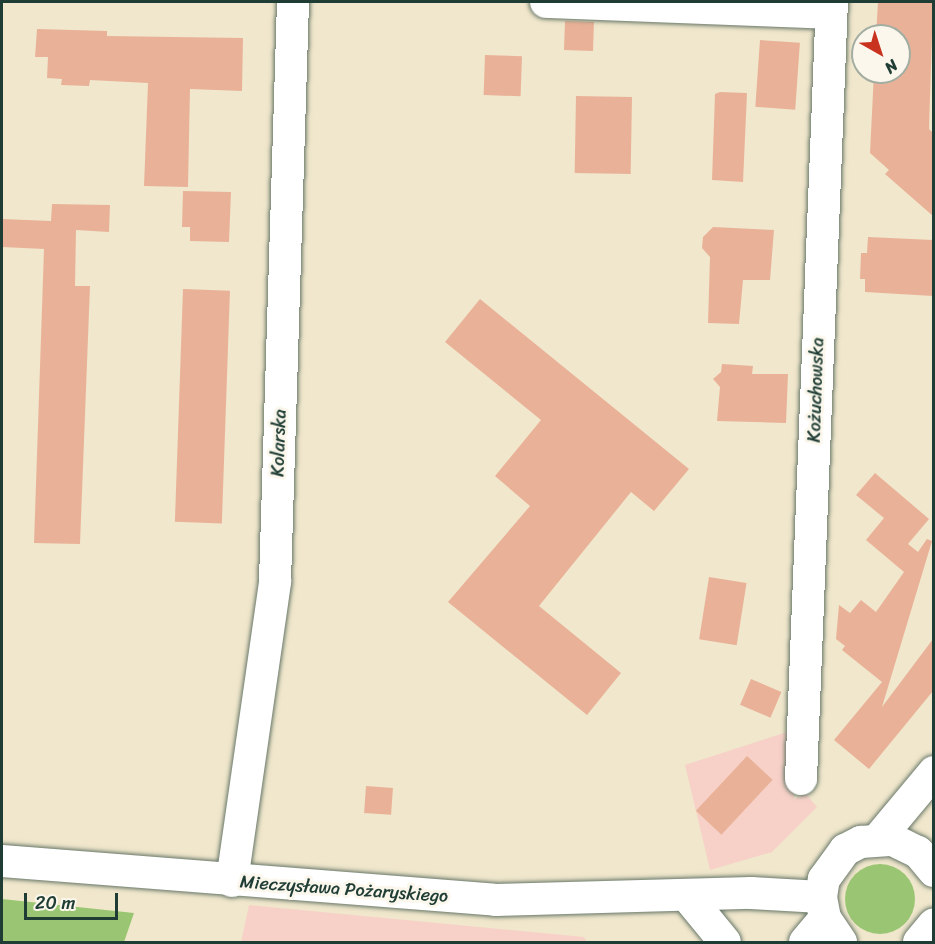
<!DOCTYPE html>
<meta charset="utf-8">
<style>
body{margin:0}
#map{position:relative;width:935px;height:944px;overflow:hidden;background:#f0e7cc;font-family:Sriracha,sans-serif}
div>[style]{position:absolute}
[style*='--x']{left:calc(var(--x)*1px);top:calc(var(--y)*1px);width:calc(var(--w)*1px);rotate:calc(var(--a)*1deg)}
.built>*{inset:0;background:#f7d1c8}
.green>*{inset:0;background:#9ac673}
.round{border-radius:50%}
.building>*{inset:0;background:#e9b298;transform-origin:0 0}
.roads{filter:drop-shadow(0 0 2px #687869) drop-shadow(0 0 2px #687869)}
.minor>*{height:32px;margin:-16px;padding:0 16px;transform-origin:16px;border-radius:16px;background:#fff}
span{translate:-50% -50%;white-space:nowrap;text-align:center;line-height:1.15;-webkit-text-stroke:6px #fbf7ec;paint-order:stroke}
.street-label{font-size:18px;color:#1f3d34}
.frame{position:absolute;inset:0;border:3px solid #1f3d34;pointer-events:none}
.north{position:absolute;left:851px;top:24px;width:60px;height:60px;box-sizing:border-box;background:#fbf7ec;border:2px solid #a3ada2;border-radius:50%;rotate:141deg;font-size:16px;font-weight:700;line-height:24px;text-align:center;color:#1f3d34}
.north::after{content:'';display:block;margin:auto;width:21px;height:27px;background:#c8321e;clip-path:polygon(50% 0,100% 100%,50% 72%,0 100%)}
.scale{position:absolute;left:24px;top:893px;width:94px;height:27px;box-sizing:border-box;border:3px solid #1f3d34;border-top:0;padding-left:8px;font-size:18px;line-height:21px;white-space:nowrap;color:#1f3d34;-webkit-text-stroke:4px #fbf7ec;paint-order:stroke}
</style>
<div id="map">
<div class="built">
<div style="clip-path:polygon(796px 729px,794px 799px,806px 794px,817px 807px,772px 852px,710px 870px,685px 765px)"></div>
<div style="clip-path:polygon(249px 905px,584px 937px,587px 942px,241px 942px)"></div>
</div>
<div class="green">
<div class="round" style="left:845px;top:864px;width:70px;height:70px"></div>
<div style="clip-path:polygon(2px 899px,134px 913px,124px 942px,2px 942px)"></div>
</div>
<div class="building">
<div style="clip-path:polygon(878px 2px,933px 2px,929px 129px,933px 133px,933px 216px,885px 174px,889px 170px,870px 153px,874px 72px,899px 72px,899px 36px,876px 36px)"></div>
<div style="left:565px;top:21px;width:29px;height:29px;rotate:2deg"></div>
<div style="clip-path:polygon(37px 29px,107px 31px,107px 36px,243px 38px,242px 91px,190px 89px,188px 187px,144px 186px,148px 83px,90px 80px,89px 86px,61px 85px,62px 79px,47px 78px,48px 57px,35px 57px)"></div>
<div style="left:760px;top:40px;width:40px;height:67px;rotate:4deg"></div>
<div style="left:485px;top:55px;width:37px;height:40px;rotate:2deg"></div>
<div style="clip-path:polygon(720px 92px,747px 93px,743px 182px,712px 180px,715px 94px)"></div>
<div style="left:576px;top:96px;width:56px;height:77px;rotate:1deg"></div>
<div style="clip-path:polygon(183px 191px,231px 192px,229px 242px,190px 241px,190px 227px,182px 227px)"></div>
<div style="clip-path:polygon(52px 204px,110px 205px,109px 232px,76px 230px,75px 286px,90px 286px,80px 544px,34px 543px,44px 249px,2px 247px,2px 219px,51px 221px)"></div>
<div style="clip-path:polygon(713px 227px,774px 230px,770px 280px,743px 280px,739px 324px,708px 323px,710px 257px,702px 248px,703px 237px)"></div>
<div style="clip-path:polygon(868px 237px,933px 240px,933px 296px,865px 292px,865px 279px,860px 279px,861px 253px,867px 253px)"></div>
<div style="left:183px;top:289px;width:47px;height:233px;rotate:2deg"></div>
<div style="clip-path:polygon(480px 299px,689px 469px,654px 511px,631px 492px,539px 606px,621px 673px,587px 715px,448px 602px,530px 506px,495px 476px,541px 420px,445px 342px)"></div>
<div style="clip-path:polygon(722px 364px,753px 366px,752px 374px,788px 374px,786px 423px,717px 421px,720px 387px,713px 379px,721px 372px)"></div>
<div style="clip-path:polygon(875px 473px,929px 519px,908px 544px,918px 552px,927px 539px,932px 541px,882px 707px,933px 639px,933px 691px,869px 769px,834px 740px,882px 682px,842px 650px,845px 646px,836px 639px,839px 605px,850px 613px,861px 600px,876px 612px,904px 572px,866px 540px,884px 518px,856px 495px)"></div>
<div style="left:709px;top:577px;width:38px;height:63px;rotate:9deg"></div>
<div style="left:751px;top:679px;width:33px;height:28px;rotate:23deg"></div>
<div style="left:747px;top:756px;width:35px;height:75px;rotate:43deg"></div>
<div style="left:366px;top:786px;width:27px;height:27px;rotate:4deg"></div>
</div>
<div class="roads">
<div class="minor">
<div style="--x:546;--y:2;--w:285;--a:2.2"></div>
<div style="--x:801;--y:779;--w:778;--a:-87.72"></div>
<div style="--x:879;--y:838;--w:86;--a:-50.2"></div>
<div style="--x:2;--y:861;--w:496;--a:4.5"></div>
<div style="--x:496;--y:900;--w:255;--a:-1.6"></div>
<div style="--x:751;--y:893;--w:70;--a:3.3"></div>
<div style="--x:232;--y:881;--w:303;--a:-81.8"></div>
<div style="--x:275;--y:581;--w:579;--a:-88.22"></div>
<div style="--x:688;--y:897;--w:58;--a:50.6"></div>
<div style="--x:805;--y:942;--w:31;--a:-50"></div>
<div style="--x:841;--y:942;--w:29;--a:-124"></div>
<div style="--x:825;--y:918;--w:21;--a:-101"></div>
<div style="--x:821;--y:897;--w:18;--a:-81"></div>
<div style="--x:824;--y:879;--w:36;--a:-54"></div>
<div style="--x:845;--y:850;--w:18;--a:-27"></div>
<div style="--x:861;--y:842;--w:32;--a:-4"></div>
<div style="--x:893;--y:840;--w:28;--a:26"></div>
<div style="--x:918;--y:852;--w:25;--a:50"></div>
<div style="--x:919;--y:942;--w:23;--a:-50"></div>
</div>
</div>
<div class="street-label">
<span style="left:816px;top:390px;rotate:-88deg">Kożuchowska</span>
<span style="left:279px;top:443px;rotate:-88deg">Kolarska</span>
<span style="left:344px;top:889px;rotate:4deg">Mieczysława Pożaryskiego</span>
</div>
<div class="frame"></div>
<div class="north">N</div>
<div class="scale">20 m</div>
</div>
